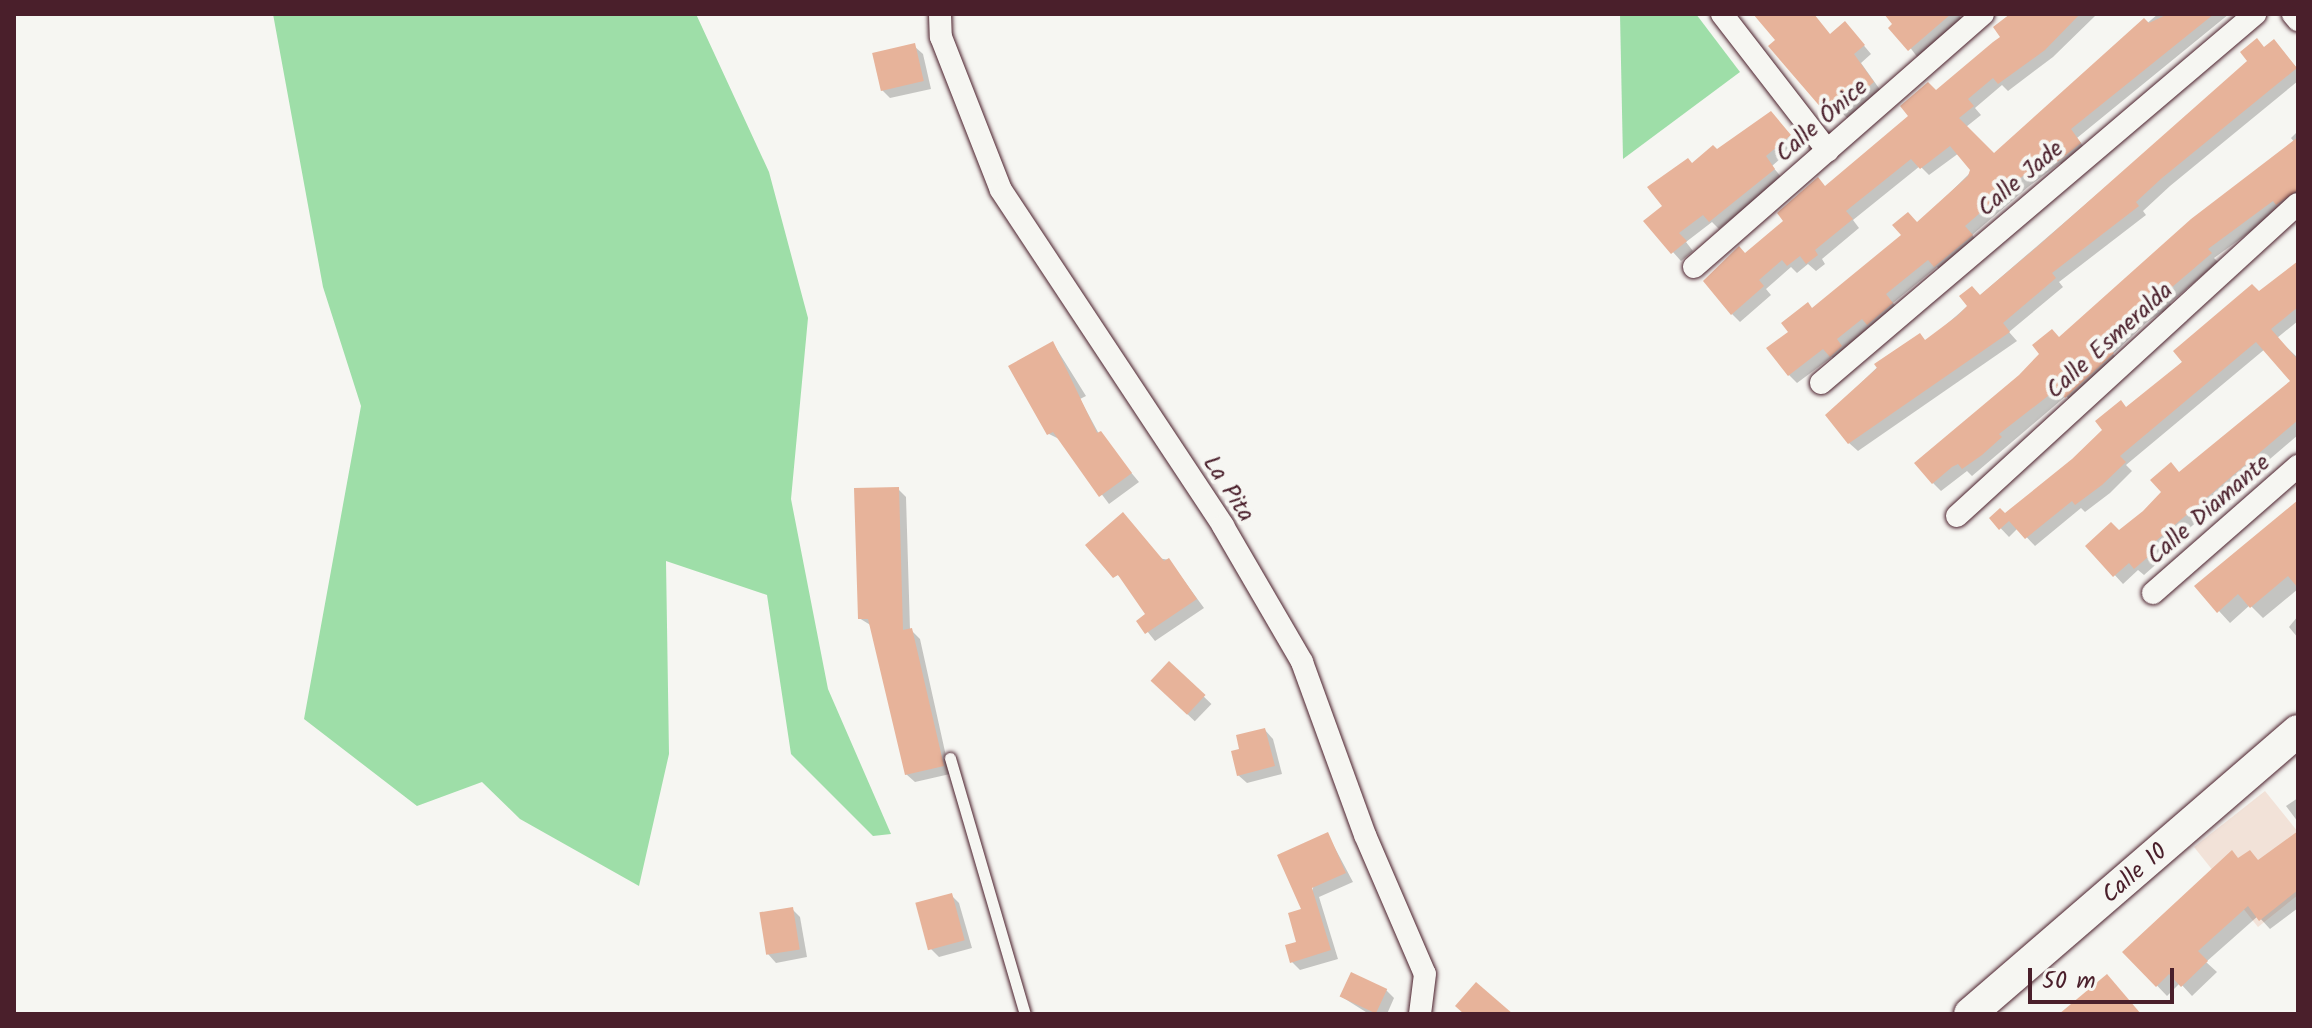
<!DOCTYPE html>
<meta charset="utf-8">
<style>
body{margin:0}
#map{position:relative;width:2312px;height:1028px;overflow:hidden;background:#f6f6f2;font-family:Kalam,sans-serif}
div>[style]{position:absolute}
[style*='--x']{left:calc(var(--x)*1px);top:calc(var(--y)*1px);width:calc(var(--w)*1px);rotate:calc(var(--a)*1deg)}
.built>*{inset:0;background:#f2e2d8}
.green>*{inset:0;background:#9edea8}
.shadow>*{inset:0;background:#0003;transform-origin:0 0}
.building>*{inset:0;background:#e7b39a;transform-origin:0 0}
.roads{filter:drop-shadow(0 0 2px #4a1f2b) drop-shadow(0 0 2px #4a1f2b)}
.lane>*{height:11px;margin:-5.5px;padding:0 5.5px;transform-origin:5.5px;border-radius:5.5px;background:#f6f6f2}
.street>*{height:22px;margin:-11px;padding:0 11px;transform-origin:11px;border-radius:11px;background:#f6f6f2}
.secondary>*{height:32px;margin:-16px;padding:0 16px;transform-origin:16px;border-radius:16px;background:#f6f6f2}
span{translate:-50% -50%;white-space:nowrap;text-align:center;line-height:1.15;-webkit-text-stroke:8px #f6f6f2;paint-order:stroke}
.street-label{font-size:24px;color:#4a1f2b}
.frame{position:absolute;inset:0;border:16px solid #4a1f2b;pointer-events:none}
.scale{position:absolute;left:2028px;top:968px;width:146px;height:36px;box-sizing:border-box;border:4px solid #4a1f2b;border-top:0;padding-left:10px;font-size:24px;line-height:28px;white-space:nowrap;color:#4a1f2b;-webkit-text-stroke:6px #f6f6f2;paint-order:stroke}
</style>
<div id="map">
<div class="built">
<div style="clip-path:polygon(2265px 791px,2298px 832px,2298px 895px,2258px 927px,2194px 847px)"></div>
</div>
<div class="green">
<div style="clip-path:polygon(273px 14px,696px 14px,769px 172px,808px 318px,791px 499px,828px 689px,891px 834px,873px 836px,791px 754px,767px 595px,666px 561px,669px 754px,639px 886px,520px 819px,482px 782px,417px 806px,304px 719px,361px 406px,323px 287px)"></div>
<div style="clip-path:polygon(1620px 14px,1696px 14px,1740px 72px,1623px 159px)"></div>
</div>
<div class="shadow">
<div style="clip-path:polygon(1756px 14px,1811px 14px,1830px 36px,1855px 35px,1871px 54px,1861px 63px,1881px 91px,1848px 119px,1840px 111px,1832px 117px,1770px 46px,1778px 41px)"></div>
<div style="clip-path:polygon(1885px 14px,1958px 14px,1962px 19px,1918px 58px)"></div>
<div style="clip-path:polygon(2010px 14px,2095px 16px,2053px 57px,2008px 91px,2002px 85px,1975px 108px,1981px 115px,1966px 127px,1993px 155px,2158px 14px,2229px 14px,2077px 138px,2088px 152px,2066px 169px,2060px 163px,2028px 187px,1972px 235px,1980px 244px,1944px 274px,1937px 267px,1893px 303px,1900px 312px,1871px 326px,1844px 349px,1849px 355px,1839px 364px,1832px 357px,1797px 383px,1789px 375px,1791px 332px,1918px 224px,1973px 170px,1959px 153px,1929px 175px,1920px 166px,1853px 220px,1859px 228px,1822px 259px,1825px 264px,1816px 271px,1808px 264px,1797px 273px,1791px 267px,1766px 289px,1771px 295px,1740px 322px,1732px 314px,1746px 255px,2002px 37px,1995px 27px)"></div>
<div style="clip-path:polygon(914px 46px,923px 54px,931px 89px,890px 98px,882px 90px,887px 52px)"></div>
<div style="clip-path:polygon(2265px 49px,2282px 50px,2298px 70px,2298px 81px,2170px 186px,2143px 211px,2146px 215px,2059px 282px,2063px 287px,2009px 332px,2017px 341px,1858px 451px,1849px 443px,1828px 415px,1894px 351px,1926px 342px)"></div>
<div style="clip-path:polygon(1778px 122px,1797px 144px,1772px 166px,1782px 178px,1719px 229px,1712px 222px,1686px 242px,1693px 251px,1681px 261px,1646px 222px,1665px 206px,1692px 166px)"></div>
<div style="clip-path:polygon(2298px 131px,2298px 192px,2283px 208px,2214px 258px,2218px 262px,2170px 303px,2175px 309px,2166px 317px,2162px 312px,2147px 322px,2113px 354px,2121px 363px,2075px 405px,2066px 396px,1972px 476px,1967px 471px,1941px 491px,1933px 483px,1917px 464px,2295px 143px,2291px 138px)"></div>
<div style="clip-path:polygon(2298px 265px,2298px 321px,2277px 338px,2298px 358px,2298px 435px,2157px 556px,2161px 560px,2144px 575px,2138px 570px,2123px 584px,2088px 546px,2119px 533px,2145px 513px,2180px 474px,2292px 381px,2265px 349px,2126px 465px,2132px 471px,2110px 493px,2085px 512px,2081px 508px,2035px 546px,2018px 528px,2009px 537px,1991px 518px,2005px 516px,2073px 460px,2259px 293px)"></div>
<div style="clip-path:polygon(1053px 343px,1086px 396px,1080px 399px,1099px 434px,1139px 482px,1109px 504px,1061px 440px,1049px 434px,1011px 366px)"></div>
<div style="clip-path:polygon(898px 489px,906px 497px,910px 629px,920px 639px,950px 774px,915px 782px,906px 774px,872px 626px,859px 618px)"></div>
<div style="clip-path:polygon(2298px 503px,2298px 589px,2263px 618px,2250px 605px,2230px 623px,2197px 587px)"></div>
<div style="clip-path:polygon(1088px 545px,1169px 560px,1204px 608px,1155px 641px,1139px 621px,1148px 615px,1126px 583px)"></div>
<div style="clip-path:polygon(2298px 616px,2298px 638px,2289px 627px)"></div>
<div style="left:1169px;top:663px;width:59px;height:24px;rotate:44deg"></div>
<div style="clip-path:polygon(1265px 730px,1273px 739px,1282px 774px,1247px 783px,1238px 775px,1242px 751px)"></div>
<div style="clip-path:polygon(2298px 798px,2298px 822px,2286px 806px)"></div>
<div style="clip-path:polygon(2298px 833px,2298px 908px,2270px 929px,2258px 916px,2206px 962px,2217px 972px,2192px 996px,2180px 983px,2167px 996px,2125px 952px,2239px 860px,2259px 862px)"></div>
<div style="clip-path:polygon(1328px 835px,1353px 882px,1319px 897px,1338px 959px,1300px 970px,1292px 962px)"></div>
<div style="clip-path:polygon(951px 895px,959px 903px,972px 948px,939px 957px,931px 949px)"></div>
<div style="clip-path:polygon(792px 909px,800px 917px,807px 957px,776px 963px,768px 954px)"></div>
<div style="clip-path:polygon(1386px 990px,1394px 998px,1387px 1014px,1369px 1014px,1342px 997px)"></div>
</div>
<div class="building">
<div style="clip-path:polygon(1753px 14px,1814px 14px,1830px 34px,1845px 21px,1865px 45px,1854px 54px,1874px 82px,1839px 112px,1831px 103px,1823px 110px,1768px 46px,1775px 40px)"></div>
<div style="clip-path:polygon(1884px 14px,1951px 14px,1908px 51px,1888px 28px,1892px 24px)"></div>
<div style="clip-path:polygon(2010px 14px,2080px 14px,2045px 50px,1998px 84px,1993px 78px,1968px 99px,1974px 106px,1959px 118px,1994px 153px,2144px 18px,2149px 23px,2168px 14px,2214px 14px,2071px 129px,2081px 143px,2057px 162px,2051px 155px,2019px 179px,1965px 226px,1973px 235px,1934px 267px,1928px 260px,1886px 294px,1893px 303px,1867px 325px,1862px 319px,1837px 339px,1842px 346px,1830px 357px,1823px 349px,1788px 376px,1766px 348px,1788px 332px,1781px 323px,1808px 302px,1812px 308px,1901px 235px,1892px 225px,1908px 212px,1917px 222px,1968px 176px,1970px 170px,1950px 146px,1920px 169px,1911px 159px,1846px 211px,1853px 219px,1815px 250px,1818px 255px,1806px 264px,1800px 256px,1787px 266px,1782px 260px,1759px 280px,1764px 286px,1731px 315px,1703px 281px,1739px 246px,1745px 253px,1783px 221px,1777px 213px,1818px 177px,1825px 186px,1908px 116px,1900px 106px,1928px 82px,1936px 90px,1993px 42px,2000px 37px,1993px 27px)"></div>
<div style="clip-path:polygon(2257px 38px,2264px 47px,2274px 39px,2297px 68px,2162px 178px,2136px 202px,2139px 206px,2052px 273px,2056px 278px,2003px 323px,2010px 332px,1848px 444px,1825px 415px,1877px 368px,1874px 364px,1920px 333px,1925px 340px,1957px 316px,1967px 306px,1959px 296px,1972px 286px,1980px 295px,2038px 246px,2247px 61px,2240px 52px)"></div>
<div style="left:915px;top:43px;width:39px;height:44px;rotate:77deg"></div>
<div style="clip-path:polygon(1771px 111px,1791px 135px,1766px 156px,1775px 169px,1709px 222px,1703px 215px,1679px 233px,1687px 241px,1671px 254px,1643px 221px,1662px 206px,1647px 187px,1688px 158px,1692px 163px,1713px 145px,1717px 149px)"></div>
<div style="clip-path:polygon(2298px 137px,2298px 190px,2276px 205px,2273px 201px,2208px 249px,2212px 253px,2164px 294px,2169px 300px,2157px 310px,2153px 305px,2139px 314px,2106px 344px,2114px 353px,2065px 398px,2057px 389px,1999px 434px,2002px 437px,1982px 455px,1962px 469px,1958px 464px,1952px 467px,1932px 484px,1914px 463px,2019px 375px,2039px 354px,2032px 345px,2052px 329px,2059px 337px,2191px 219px)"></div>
<div style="clip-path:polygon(2298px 261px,2298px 307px,2271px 329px,2298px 360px,2298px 420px,2150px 546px,2155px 551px,2134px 569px,2129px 563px,2113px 577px,2085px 546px,2111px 522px,2119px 530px,2143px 511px,2161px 492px,2150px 480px,2171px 462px,2179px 472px,2290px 381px,2256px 342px,2120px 456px,2126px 462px,2102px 485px,2075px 505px,2072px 501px,2025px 539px,2009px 521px,1999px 530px,1989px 518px,2000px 508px,2005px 513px,2072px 459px,2102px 430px,2095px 421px,2121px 400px,2126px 407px,2182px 362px,2173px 351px,2252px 284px,2259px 291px)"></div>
<div style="clip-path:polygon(1053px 341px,1097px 433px,1101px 431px,1132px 473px,1099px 497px,1053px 432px,1047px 435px,1008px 366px)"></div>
<div style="clip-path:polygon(899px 487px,903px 630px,912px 628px,944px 766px,905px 775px,868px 619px,858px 619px,854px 488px)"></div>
<div style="clip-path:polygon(2298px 500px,2298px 588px,2288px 576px,2250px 608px,2238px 594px,2217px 613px,2194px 586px)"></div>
<div style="clip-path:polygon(1123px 512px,1164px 561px,1169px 558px,1197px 599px,1145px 634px,1136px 621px,1145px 614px,1118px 575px,1113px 578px,1085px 545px)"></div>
<div style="left:1169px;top:661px;width:50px;height:27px;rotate:43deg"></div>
<div style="clip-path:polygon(1265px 728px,1275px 766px,1237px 776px,1231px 751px,1239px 749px,1236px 735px)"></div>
<div style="clip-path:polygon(2298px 831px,2298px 890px,2259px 921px,2248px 906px,2198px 951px,2208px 961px,2181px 987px,2169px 974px,2156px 987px,2122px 952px,2232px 850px,2238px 858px,2250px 850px,2258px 860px)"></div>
<div style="clip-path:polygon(1328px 832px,1346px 873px,1312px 888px,1331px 950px,1290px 963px,1285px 945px,1296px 942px,1288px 913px,1301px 909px,1277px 855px)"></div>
<div style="left:952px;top:893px;width:49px;height:38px;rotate:75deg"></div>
<div style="left:793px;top:907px;width:43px;height:34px;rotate:81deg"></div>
<div style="left:1351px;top:972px;width:40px;height:27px;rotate:25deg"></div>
<div style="clip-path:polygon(2107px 974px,2141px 1014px,2059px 1014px)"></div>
<div style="clip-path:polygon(1476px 982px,1513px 1014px,1464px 1014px,1455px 1006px)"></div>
</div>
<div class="roads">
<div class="lane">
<div style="--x:950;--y:758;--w:267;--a:73.7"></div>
</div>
<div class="street">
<div style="--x:940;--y:14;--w:23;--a:88"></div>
<div style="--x:941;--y:37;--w:164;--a:68.6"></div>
<div style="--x:1001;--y:190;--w:403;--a:56.5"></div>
<div style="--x:1223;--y:526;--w:157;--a:59.8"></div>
<div style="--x:1302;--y:662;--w:184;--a:70"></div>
<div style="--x:1365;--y:835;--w:151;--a:66.7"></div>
<div style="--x:1425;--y:974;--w:40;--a:97.1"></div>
<div style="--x:1722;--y:14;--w:173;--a:52.3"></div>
<div style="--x:2293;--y:14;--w:8;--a:50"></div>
<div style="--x:1694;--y:267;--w:384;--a:-41.2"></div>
<div style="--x:1821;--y:383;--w:570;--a:-40.37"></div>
<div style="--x:1957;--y:516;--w:462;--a:-42.5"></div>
<div style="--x:2153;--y:593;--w:193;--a:-41.2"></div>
</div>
<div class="secondary">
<div style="--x:1970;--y:1014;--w:433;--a:-40.8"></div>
</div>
</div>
<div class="street-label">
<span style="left:1822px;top:121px;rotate:-41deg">Calle Ónice</span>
<span style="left:2021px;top:179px;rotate:-40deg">Calle Jade</span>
<span style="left:2110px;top:341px;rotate:-42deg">Calle Esmeralda</span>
<span style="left:1228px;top:489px;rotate:57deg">La Pita</span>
<span style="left:2209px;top:510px;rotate:-41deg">Calle Diamante</span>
<span style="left:2135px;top:874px;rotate:-41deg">Calle 10</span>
</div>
<div class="frame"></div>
<div class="scale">50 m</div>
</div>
